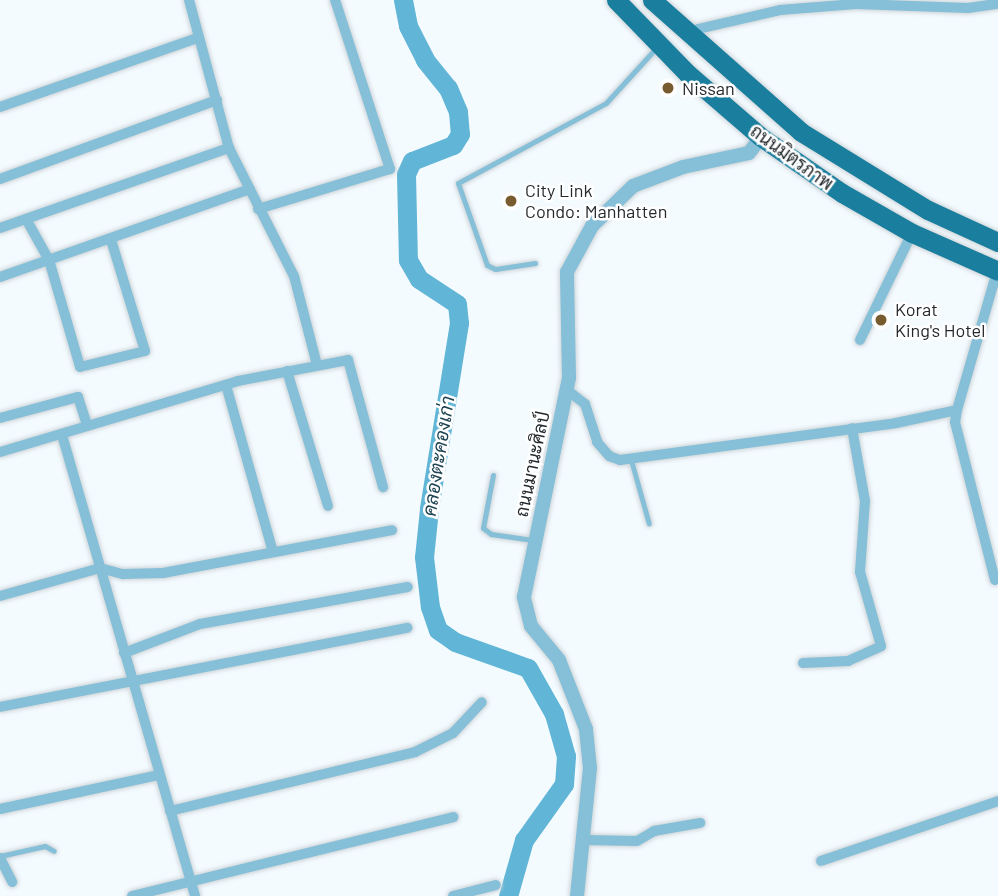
<!DOCTYPE html>
<meta charset="utf-8">
<style>
body{margin:0}
#map{position:relative;width:998px;height:896px;overflow:hidden;background:#f4fbff;font-family:Barlow,Sarabun,sans-serif}
div>[style]{position:absolute}
[style*='--x']{left:calc(var(--x)*1px);top:calc(var(--y)*1px);width:calc(var(--w)*1px);rotate:calc(var(--a)*1deg)}
.river>*{height:19px;margin:-9.5px;padding:0 9.5px;transform-origin:9.5px;border-radius:9.5px;background:#61b5d6}
.roads{filter:drop-shadow(0 0 2px #ced5d9) drop-shadow(0 0 2px #ced5d9)}
.service>*{height:5px;margin:-2.5px;padding:0 2.5px;transform-origin:2.5px;border-radius:2.5px;background:#85bfd8}
.minor>*{height:10px;margin:-5px;padding:0 5px;transform-origin:5px;border-radius:5px;background:#85bfd8}
.tertiary>*{height:14px;margin:-7px;padding:0 7px;transform-origin:7px;border-radius:7px;background:#85bfd8}
.trunk>*{height:19px;margin:-9.5px;padding:0 9.5px;transform-origin:9.5px;border-radius:9.5px;background:#1a7e9e}
.dots>*{width:19px;height:19px;translate:-50% -50%;box-sizing:border-box;border:4px solid #fff;border-radius:50%}
span{translate:-50% -50%;white-space:nowrap;text-align:center;line-height:1.15;-webkit-text-stroke:5px #fff;paint-order:stroke}
.poi-label{font-size:18px;color:#23292d}
.left{translate:0 -50%;text-align:left}
.street-label{font-size:18px;color:#23292d}
.water-label{font-size:19px;color:#1e4452;font-style:italic}
</style>
<div id="map">
<div class="river">
<div style="--x:403;--y:0;--w:26;--a:79"></div>
<div style="--x:408;--y:26;--w:38;--a:63"></div>
<div style="--x:425;--y:60;--w:36;--a:51"></div>
<div style="--x:448;--y:88;--w:26;--a:67"></div>
<div style="--x:458;--y:112;--w:22;--a:85"></div>
<div style="--x:460;--y:134;--w:13;--a:122"></div>
<div style="--x:453;--y:145;--w:44;--a:158.7"></div>
<div style="--x:412;--y:161;--w:14;--a:115"></div>
<div style="--x:406;--y:174;--w:86;--a:88.7"></div>
<div style="--x:408;--y:260;--w:22;--a:60"></div>
<div style="--x:419;--y:279;--w:45;--a:33.3"></div>
<div style="--x:457;--y:304;--w:19;--a:84"></div>
<div style="--x:459;--y:323;--w:188;--a:99.2"></div>
<div style="--x:429;--y:509;--w:48;--a:95.9"></div>
<div style="--x:424;--y:557;--w:50;--a:83.2"></div>
<div style="--x:430;--y:607;--w:24;--a:71"></div>
<div style="--x:438;--y:630;--w:21;--a:35"></div>
<div style="--x:455;--y:642;--w:77;--a:19.6"></div>
<div style="--x:528;--y:668;--w:53;--a:60.5"></div>
<div style="--x:554;--y:714;--w:44;--a:74.1"></div>
<div style="--x:566;--y:756;--w:28;--a:94"></div>
<div style="--x:564;--y:784;--w:69;--a:125.5"></div>
<div style="--x:524;--y:840;--w:58;--a:105.9"></div>
</div>
<div class="roads">
<div class="service">
<div style="--x:535;--y:263;--w:40;--a:171.5"></div>
<div style="--x:495;--y:269;--w:9;--a:-153"></div>
<div style="--x:487;--y:265;--w:87;--a:-109.5"></div>
<div style="--x:458;--y:183;--w:168;--a:-28.4"></div>
<div style="--x:606;--y:103;--w:74;--a:-47.7"></div>
<div style="--x:631;--y:460;--w:66;--a:74.3"></div>
<div style="--x:493;--y:475;--w:54;--a:100.7"></div>
<div style="--x:483;--y:528;--w:10;--a:37"></div>
<div style="--x:491;--y:534;--w:42;--a:8.1"></div>
<div style="--x:0;--y:856;--w:46;--a:-12.5"></div>
<div style="--x:45;--y:846;--w:10;--a:29"></div>
</div>
<div class="minor">
<div style="--x:189;--y:0;--w:153;--a:74.9"></div>
<div style="--x:229;--y:148;--w:144;--a:63.1"></div>
<div style="--x:294;--y:276;--w:92;--a:75.5"></div>
<div style="--x:690;--y:37;--w:11;--a:-45"></div>
<div style="--x:698;--y:29;--w:84;--a:-13"></div>
<div style="--x:780;--y:10;--w:76;--a:-4.5"></div>
<div style="--x:856;--y:4;--w:112;--a:2"></div>
<div style="--x:968;--y:8;--w:30;--a:-8"></div>
<div style="--x:0;--y:107;--w:209;--a:-19.3"></div>
<div style="--x:0;--y:179;--w:231;--a:-20"></div>
<div style="--x:258;--y:209;--w:138;--a:-16.9"></div>
<div style="--x:390;--y:169;--w:178;--a:-108"></div>
<div style="--x:26;--y:219;--w:47;--a:60.7"></div>
<div style="--x:49;--y:260;--w:111;--a:73.8"></div>
<div style="--x:80;--y:367;--w:67;--a:-13.8"></div>
<div style="--x:145;--y:351;--w:116;--a:-107"></div>
<div style="--x:0;--y:228;--w:243;--a:-19.3"></div>
<div style="--x:0;--y:277;--w:265;--a:-19.4"></div>
<div style="--x:860;--y:340;--w:119;--a:-64.1"></div>
<div style="--x:287;--y:371;--w:141;--a:73.1"></div>
<div style="--x:226;--y:385;--w:170;--a:74.3"></div>
<div style="--x:567;--y:390;--w:23;--a:38"></div>
<div style="--x:585;--y:404;--w:40;--a:72"></div>
<div style="--x:597;--y:442;--w:18;--a:49"></div>
<div style="--x:609;--y:456;--w:12;--a:20"></div>
<div style="--x:620;--y:460;--w:278;--a:-7.6"></div>
<div style="--x:896;--y:423;--w:62;--a:-12"></div>
<div style="--x:957;--y:410;--w:145;--a:-73.9"></div>
<div style="--x:957;--y:410;--w:12;--a:99"></div>
<div style="--x:955;--y:422;--w:163;--a:75.8"></div>
<div style="--x:0;--y:418;--w:81;--a:-15.1"></div>
<div style="--x:78;--y:397;--w:29;--a:72"></div>
<div style="--x:62;--y:435;--w:480;--a:73.9"></div>
<div style="--x:0;--y:452;--w:248;--a:-16.6"></div>
<div style="--x:238;--y:381;--w:112;--a:-10.8"></div>
<div style="--x:348;--y:360;--w:132;--a:74.6"></div>
<div style="--x:0;--y:596;--w:104;--a:-15.6"></div>
<div style="--x:100;--y:568;--w:24;--a:15"></div>
<div style="--x:123;--y:574;--w:40;--a:-1.4"></div>
<div style="--x:163;--y:573;--w:233;--a:-10.6"></div>
<div style="--x:124;--y:653;--w:81;--a:-20.9"></div>
<div style="--x:200;--y:624;--w:211;--a:-10.1"></div>
<div style="--x:803;--y:663;--w:45;--a:-2.5"></div>
<div style="--x:848;--y:661;--w:36;--a:-24"></div>
<div style="--x:881;--y:646;--w:77;--a:-105.8"></div>
<div style="--x:860;--y:572;--w:71;--a:-86"></div>
<div style="--x:865;--y:501;--w:74;--a:-100.1"></div>
<div style="--x:0;--y:707;--w:415;--a:-11"></div>
<div style="--x:0;--y:809;--w:163;--a:-12.1"></div>
<div style="--x:170;--y:811;--w:252;--a:-13.5"></div>
<div style="--x:415;--y:752;--w:42;--a:-26.6"></div>
<div style="--x:453;--y:733;--w:42;--a:-46.9"></div>
<div style="--x:584;--y:840;--w:53;--a:1.1"></div>
<div style="--x:637;--y:841;--w:20;--a:-30"></div>
<div style="--x:654;--y:831;--w:47;--a:-9.9"></div>
<div style="--x:0;--y:858;--w:27;--a:63"></div>
<div style="--x:821;--y:861;--w:187;--a:-18.7"></div>
<div style="--x:132;--y:896;--w:331;--a:-13.8"></div>
<div style="--x:453;--y:896;--w:44;--a:-14.3"></div>
</div>
<div class="tertiary">
<div style="--x:577;--y:896;--w:129;--a:-84.2"></div>
<div style="--x:590;--y:768;--w:39;--a:-96"></div>
<div style="--x:586;--y:729;--w:74;--a:-111.4"></div>
<div style="--x:559;--y:660;--w:44;--a:-129.5"></div>
<div style="--x:531;--y:626;--w:30;--a:-104"></div>
<div style="--x:524;--y:597;--w:224;--a:-78.4"></div>
<div style="--x:569;--y:378;--w:106;--a:-91.1"></div>
<div style="--x:567;--y:272;--w:52;--a:-61.5"></div>
<div style="--x:592;--y:226;--w:57;--a:-44.3"></div>
<div style="--x:633;--y:186;--w:53;--a:-20.8"></div>
<div style="--x:683;--y:167;--w:67;--a:-12"></div>
<div style="--x:749;--y:153;--w:20;--a:-53"></div>
</div>
<div class="trunk">
<div style="--x:616;--y:0;--w:103;--a:45.8"></div>
<div style="--x:688;--y:74;--w:96;--a:40.8"></div>
<div style="--x:761;--y:137;--w:98;--a:34.7"></div>
<div style="--x:842;--y:193;--w:81;--a:29.7"></div>
<div style="--x:912;--y:233;--w:94;--a:23.8"></div>
<div style="--x:652;--y:0;--w:199;--a:41.5"></div>
<div style="--x:801;--y:132;--w:149;--a:31.6"></div>
<div style="--x:928;--y:210;--w:77;--a:24.6"></div>
</div>
</div>
<div class="dots">
<div style="left:668px;top:88px;background:#785c2f"></div>
<div style="left:511px;top:201px;background:#785c2f"></div>
<div style="left:881px;top:320px;background:#785c2f"></div>
</div>
<div class="poi-label">
<span class="left" style="left:682px;top:88px">Nissan</span>
<span class="left" style="left:525px;top:201px">City Link<br>Condo: Manhatten</span>
<span class="left" style="left:895px;top:320px">Korat<br>King's Hotel</span>
</div>
<div class="street-label">
<span style="left:792px;top:157px;rotate:36deg">ถนนมิตรภาพ</span>
<span style="left:532px;top:464px;rotate:-78deg">ถนนมานะศิลป์</span>
</div>
<div class="water-label">
<span style="left:438px;top:456px;rotate:-81deg">คลองตะคองเก่า</span>
</div>
</div>
